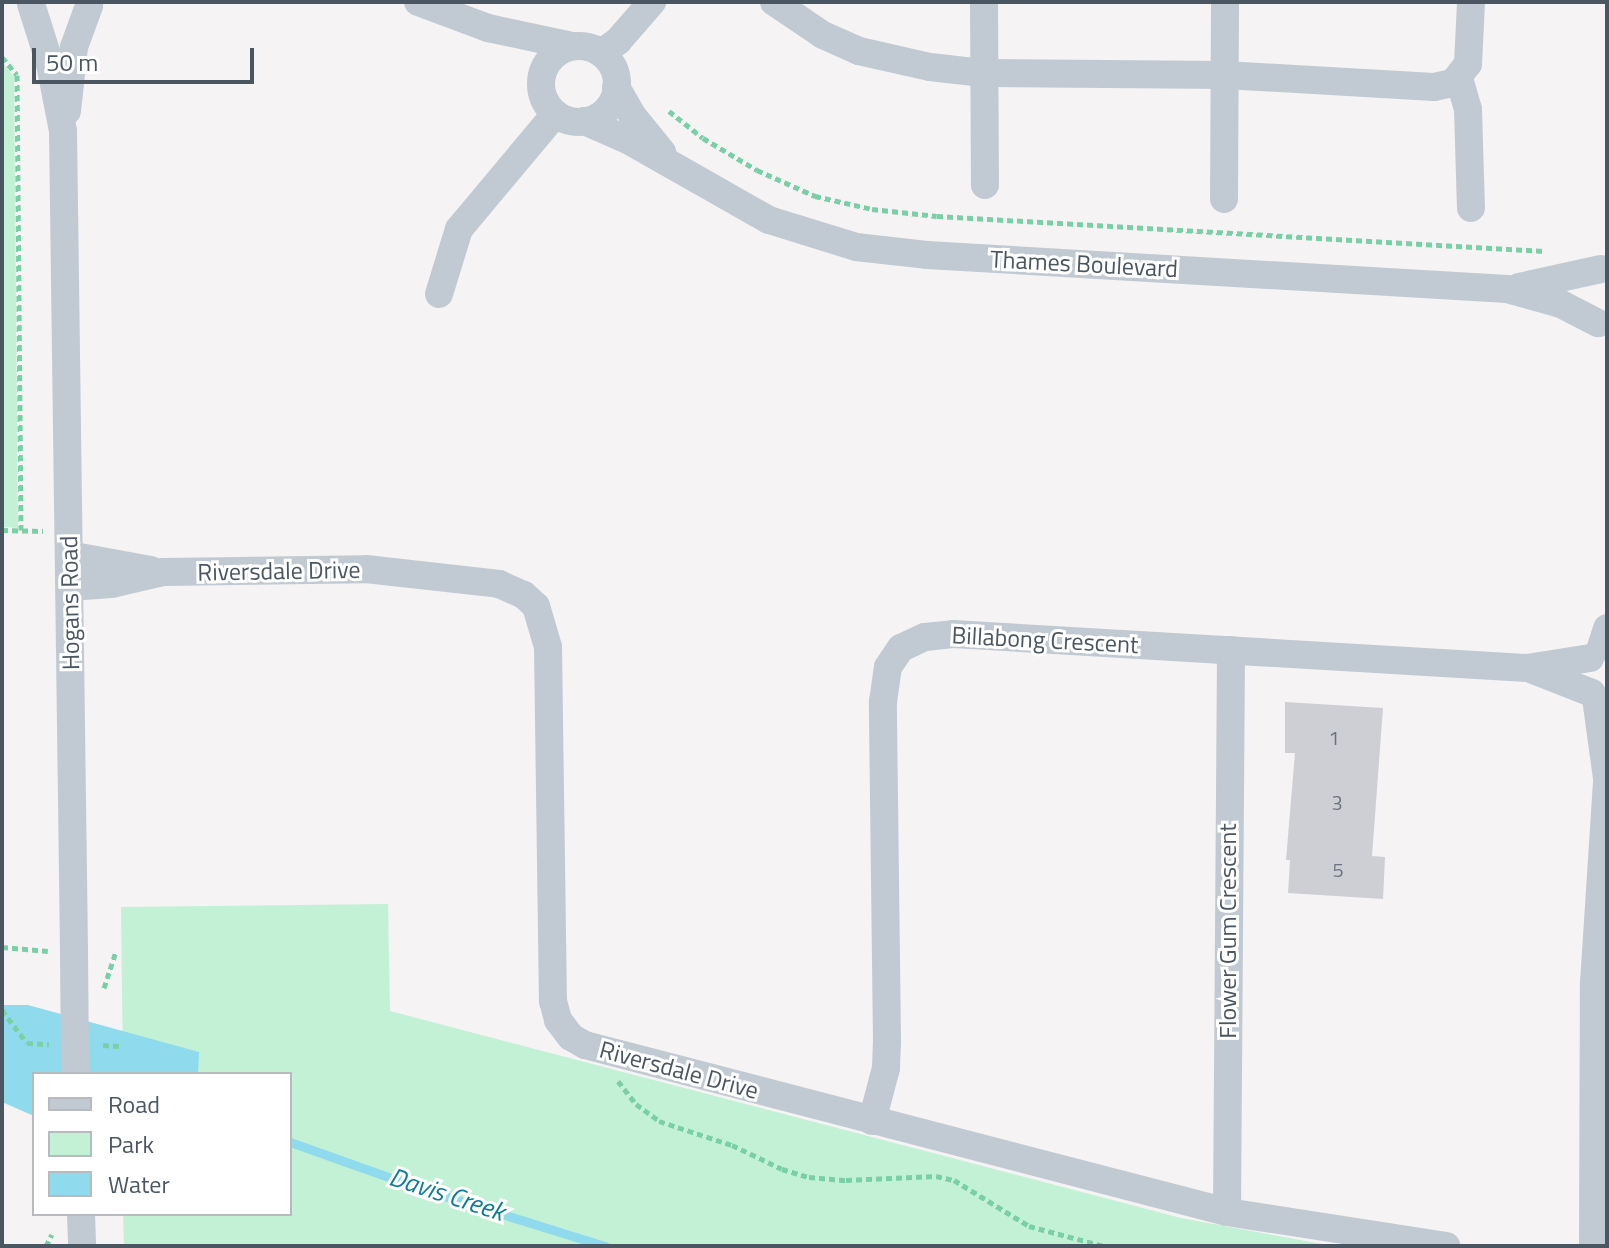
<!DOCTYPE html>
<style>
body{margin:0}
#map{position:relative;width:1609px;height:1248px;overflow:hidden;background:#f5f3f3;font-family:"Titillium Web",sans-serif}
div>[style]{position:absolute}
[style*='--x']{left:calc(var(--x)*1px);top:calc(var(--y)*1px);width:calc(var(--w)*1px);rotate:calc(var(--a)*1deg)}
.green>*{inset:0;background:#c3f1d5}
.water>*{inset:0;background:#90daee}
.stream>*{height:9px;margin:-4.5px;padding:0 4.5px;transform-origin:4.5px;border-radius:4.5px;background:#90daee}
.building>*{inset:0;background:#cdcfd5}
.path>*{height:5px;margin-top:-2.5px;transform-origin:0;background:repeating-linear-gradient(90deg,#7ad0a6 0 6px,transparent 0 10px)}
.minor>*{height:28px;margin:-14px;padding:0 14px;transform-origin:14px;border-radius:14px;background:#c1cad2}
.minor>.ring{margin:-14px;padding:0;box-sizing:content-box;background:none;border:28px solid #c1cad2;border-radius:50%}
.path-bridge>*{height:5px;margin-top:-2.5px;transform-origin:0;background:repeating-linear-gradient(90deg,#7ad0a6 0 6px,transparent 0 10px)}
.minor-bridge>*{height:28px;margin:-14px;padding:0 14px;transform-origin:14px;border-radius:14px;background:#c1cad2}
span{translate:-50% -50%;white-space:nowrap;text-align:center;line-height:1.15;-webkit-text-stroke:6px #fff;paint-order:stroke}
.number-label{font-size:20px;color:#6b747e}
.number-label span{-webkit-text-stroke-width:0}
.street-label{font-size:24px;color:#4a5661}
.water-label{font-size:26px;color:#0c7c9b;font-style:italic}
.frame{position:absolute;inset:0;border:4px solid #4a5661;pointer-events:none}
.legend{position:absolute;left:32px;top:1072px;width:260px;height:144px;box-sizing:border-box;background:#fff;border:2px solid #b7bbc0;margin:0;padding:10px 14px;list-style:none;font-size:24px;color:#4a5661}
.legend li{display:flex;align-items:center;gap:16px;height:40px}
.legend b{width:40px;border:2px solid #b7bbc0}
.scale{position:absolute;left:32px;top:48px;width:222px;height:36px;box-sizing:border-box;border:4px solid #4a5661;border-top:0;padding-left:10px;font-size:24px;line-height:28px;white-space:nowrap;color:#4a5661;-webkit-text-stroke:6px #fff;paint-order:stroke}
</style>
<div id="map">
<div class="green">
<div style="clip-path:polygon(2px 61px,14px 77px,18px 528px,2px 527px)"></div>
<div style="clip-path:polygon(388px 904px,390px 1011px,1181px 1218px,1333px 1246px,124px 1246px,123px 1214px,290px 1214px,290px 1074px,123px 1074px,121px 907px)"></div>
</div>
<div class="water">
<div style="clip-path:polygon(2px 1005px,28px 1005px,199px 1052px,198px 1074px,34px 1074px,34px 1116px,2px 1102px)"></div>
</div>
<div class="stream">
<div style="--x:290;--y:1142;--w:143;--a:19.6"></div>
<div style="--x:425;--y:1190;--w:189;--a:17.3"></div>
</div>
<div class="building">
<div style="clip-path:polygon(1285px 702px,1383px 708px,1372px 856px,1385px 857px,1383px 899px,1288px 893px,1290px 860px,1286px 860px,1295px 753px,1285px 753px)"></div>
</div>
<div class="path">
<div style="--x:2;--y:57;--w:23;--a:50"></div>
<div style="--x:17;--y:75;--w:455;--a:89.5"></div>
<div style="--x:669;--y:111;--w:43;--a:38.5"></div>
<div style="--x:703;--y:138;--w:63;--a:30.7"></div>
<div style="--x:757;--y:170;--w:64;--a:24.1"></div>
<div style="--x:815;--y:196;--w:58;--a:12.8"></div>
<div style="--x:872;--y:209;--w:65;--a:6.1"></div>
<div style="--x:937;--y:216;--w:608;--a:3.3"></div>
<div style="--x:2;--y:530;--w:41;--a:1.4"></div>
<div style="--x:2;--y:947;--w:46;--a:5"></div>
<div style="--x:2;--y:1010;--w:41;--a:52.9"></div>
<div style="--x:27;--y:1043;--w:22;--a:3"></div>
<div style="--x:103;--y:1045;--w:16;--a:4"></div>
<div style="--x:618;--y:1081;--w:29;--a:52"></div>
<div style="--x:636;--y:1104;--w:29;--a:36"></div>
<div style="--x:659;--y:1121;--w:77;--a:18.2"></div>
<div style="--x:732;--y:1145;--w:55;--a:25.6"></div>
<div style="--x:782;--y:1169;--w:28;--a:17"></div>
<div style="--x:809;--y:1177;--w:37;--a:5"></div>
<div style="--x:846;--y:1180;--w:90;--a:-2.5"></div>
<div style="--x:936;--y:1176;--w:18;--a:13"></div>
<div style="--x:954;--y:1180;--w:88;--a:31.5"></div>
<div style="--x:1029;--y:1226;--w:78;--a:14.9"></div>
<div style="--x:46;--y:1246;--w:13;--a:-63"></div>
</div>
<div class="minor">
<div style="--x:418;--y:2;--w:75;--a:20.4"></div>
<div style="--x:488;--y:28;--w:86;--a:12.1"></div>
<div style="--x:774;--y:2;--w:59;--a:34"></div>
<div style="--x:823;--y:35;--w:39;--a:24"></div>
<div style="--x:859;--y:51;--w:73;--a:12.7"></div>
<div style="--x:930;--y:67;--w:53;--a:6.5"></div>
<div style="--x:983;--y:73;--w:242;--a:0.5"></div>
<div style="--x:1225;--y:75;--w:209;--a:3.3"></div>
<div style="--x:1434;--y:87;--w:19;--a:-12"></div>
<div style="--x:1453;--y:83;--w:24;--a:-52"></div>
<div style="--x:1468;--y:64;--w:62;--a:-87.2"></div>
<div style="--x:984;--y:2;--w:183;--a:89.7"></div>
<div style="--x:31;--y:4;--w:63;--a:72.4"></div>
<div style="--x:50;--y:64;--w:68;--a:79"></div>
<div style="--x:63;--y:131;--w:821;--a:89.23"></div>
<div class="ring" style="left:541px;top:46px;width:48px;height:48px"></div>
<div style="--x:601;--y:53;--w:21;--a:-35"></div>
<div style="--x:618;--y:41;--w:52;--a:-48.9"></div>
<div style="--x:1459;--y:78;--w:32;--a:74"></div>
<div style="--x:1468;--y:109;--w:99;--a:88.3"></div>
<div style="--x:616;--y:87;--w:32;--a:60"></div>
<div style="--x:632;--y:115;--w:48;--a:51"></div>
<div style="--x:67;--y:111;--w:64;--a:-83.8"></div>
<div style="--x:74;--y:47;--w:44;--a:-69.9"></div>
<div style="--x:584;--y:121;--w:48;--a:23.4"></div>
<div style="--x:628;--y:140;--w:162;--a:29.6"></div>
<div style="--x:769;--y:220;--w:91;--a:17.2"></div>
<div style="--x:856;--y:247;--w:71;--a:6.4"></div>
<div style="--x:927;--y:255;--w:581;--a:3.35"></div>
<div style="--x:1507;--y:289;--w:56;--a:15.5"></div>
<div style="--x:1561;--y:304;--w:42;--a:27.2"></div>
<div style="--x:1224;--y:199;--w:197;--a:-89.7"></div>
<div style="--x:1519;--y:287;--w:84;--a:-12.4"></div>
<div style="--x:439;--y:294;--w:68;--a:-72.9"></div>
<div style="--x:459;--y:229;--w:150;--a:-50.1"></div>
<div style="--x:69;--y:555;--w:83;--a:10.4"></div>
<div style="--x:70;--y:587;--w:41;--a:-4.2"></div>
<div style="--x:111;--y:584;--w:53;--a:-13"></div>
<div style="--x:163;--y:572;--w:203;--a:-0.8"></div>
<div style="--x:366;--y:569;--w:134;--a:6.4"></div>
<div style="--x:499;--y:584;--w:27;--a:24"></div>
<div style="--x:524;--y:595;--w:16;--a:43"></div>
<div style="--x:536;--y:606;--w:43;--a:73.7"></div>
<div style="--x:548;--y:647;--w:354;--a:89.2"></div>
<div style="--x:553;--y:1001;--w:20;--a:75"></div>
<div style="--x:558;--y:1020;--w:21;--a:53"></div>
<div style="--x:571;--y:1037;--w:16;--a:30"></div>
<div style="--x:585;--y:1045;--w:663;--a:14.58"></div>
<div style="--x:1227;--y:1212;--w:222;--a:8.8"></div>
<div style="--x:1601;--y:647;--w:20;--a:-72"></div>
<div style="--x:1533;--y:670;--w:63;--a:21.3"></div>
<div style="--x:1596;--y:698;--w:81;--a:82.2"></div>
<div style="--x:872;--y:1121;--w:55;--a:-75.2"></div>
<div style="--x:886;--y:1068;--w:25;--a:-88"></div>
<div style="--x:887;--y:1043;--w:341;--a:-90.7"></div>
<div style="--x:883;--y:702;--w:35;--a:-82"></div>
<div style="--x:888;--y:667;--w:23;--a:-56"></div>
<div style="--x:901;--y:648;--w:26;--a:-25"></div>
<div style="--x:925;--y:637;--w:28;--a:-6"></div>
<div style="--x:953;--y:634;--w:575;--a:3.39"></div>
<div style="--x:1527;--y:668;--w:64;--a:-9"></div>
<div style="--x:1227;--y:1212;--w:562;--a:-89.59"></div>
<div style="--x:81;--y:1214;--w:32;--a:88"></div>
<div style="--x:1593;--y:1246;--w:263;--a:-89.8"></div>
<div style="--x:1594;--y:983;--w:203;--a:-86.3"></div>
</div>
<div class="path-bridge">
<div style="--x:104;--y:988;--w:39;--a:-72"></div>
</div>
<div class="minor-bridge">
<div style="--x:74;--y:952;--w:122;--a:89.5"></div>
</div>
<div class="number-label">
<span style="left:1334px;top:737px">1</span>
<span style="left:1337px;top:802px">3</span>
<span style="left:1338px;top:869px">5</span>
</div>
<div class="street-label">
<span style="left:1084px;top:264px;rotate:3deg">Thames Boulevard</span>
<span style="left:279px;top:571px;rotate:-1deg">Riversdale Drive</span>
<span style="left:70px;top:603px;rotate:-91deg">Hogans Road</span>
<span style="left:1045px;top:640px;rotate:3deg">Billabong Crescent</span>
<span style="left:1228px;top:931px;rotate:-90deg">Flower Gum Crescent</span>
<span style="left:679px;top:1070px;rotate:15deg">Riversdale Drive</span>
</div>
<div class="water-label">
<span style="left:447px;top:1194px;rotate:18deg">Davis Creek</span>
</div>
<div class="frame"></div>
<ul class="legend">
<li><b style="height:10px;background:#c1cad2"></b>Road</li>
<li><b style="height:22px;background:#c3f1d5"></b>Park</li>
<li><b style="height:22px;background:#90daee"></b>Water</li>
</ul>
<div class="scale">50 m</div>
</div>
